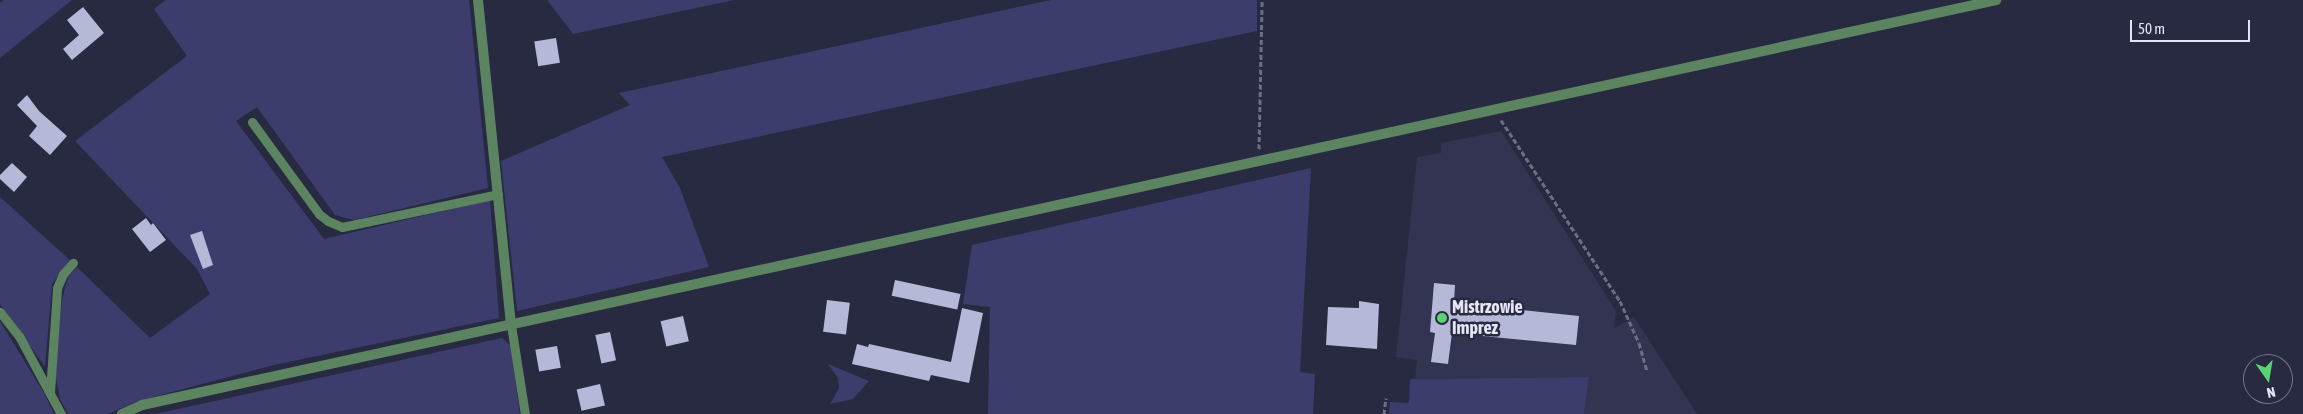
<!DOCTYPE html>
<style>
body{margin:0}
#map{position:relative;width:2303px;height:414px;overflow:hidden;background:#282a42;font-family:"Asap Condensed",sans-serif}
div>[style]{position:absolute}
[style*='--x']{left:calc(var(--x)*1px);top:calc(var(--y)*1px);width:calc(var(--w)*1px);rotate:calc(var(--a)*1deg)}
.built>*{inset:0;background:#323451}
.green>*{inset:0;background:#3c3d6c}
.building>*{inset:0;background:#b5b8d7;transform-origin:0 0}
.path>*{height:3px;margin-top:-1.5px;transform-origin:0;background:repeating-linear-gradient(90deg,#6c6e83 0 5px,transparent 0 7.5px)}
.lane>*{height:9px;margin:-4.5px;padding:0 4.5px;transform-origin:4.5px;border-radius:4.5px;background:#5c8460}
.street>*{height:10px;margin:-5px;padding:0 5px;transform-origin:5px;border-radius:5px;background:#5c8460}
.dots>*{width:14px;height:14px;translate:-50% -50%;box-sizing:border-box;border:2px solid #282a42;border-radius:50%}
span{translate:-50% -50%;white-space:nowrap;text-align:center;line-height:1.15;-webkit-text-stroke:5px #282a42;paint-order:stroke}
.poi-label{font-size:18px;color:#e4e6f7;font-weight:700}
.left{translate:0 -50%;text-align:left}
.north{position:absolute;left:2243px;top:354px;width:50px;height:50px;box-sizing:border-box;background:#282a42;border:1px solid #73758a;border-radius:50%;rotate:167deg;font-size:14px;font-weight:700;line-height:20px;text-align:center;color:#e4e6f7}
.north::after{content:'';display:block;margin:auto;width:18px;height:22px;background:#58d570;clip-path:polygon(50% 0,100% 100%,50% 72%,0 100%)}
.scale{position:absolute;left:2130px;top:20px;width:120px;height:22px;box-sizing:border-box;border:2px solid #e4e6f7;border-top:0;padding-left:6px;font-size:15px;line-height:18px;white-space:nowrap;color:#e4e6f7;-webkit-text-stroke:4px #282a42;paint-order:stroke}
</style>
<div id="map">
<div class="built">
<div style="clip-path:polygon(1501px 131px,1616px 311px,1614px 328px,1634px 317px,1697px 414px,1584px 414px,1589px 377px,1415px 379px,1417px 360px,1396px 357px,1417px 157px,1441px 153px,1441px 143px)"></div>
</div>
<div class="green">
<div style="clip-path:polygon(4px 0,72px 0,0 58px,0 3px)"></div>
<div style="clip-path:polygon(166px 0,469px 0,488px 188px,354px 220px,335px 215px,257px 107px,236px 121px,324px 239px,490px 200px,499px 318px,274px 365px,138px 401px,108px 414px,68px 414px,60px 399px,54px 367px,62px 300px,68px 277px,77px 267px,150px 338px,210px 294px,197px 269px,75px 141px,187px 56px,154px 9px)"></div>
<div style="clip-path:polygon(547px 0,734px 0,573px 34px)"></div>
<div style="clip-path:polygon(1051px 0,1257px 0,1257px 31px,662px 157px,680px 188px,709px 267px,517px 311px,501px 161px,630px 105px,619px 93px)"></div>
<div style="clip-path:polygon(1311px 168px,1300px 372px,1315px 374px,1313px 414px,988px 414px,990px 307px,963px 304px,972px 245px)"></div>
<div style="clip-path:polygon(0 197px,70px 260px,52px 284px,45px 367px,0 304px)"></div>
<div style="clip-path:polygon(0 321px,44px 393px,54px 414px,0 414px)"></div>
<div style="clip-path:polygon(502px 338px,511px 346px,520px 414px,155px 414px)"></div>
<div style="clip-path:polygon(828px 364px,869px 381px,853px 399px,830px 404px,839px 388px,838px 378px)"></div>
<div style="clip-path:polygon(1589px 377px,1584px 414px,1389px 414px,1390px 402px,1409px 403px,1410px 379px)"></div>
</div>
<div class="building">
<div style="clip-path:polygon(83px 7px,104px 33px,72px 60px,63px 49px,79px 35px,67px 20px)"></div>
<div style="left:556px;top:38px;width:25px;height:22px;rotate:81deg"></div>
<div style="clip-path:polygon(27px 95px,39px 111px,67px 136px,50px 155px,29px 136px,37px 126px,17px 105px)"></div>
<div style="clip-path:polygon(12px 163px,27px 177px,14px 192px,0 179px,0 175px)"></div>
<div style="clip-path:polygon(146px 218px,151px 225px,153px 223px,166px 240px,150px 252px,132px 229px)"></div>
<div style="clip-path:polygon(202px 231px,213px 265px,203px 269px,190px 235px)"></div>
<div style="left:895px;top:280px;width:67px;height:16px;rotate:12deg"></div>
<div style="clip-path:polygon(1434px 283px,1455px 285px,1454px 303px,1579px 316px,1576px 345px,1452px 333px,1448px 364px,1431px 362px,1435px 333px,1430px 332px)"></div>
<div style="left:827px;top:300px;width:23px;height:32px;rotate:7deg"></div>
<div style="clip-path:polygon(1359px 301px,1379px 304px,1377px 349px,1326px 345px,1328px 307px,1359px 308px)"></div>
<div style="clip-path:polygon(962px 308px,983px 313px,969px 383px,931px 375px,929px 381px,852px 364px,857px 344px,868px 347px,869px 344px,951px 362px)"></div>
<div style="left:683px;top:316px;width:26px;height:23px;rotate:77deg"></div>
<div style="left:610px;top:332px;width:29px;height:15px;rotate:78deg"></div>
<div style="left:557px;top:346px;width:22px;height:22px;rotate:80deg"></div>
<div style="left:600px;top:384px;width:22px;height:24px;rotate:77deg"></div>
</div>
<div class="path">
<div style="--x:1501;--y:120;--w:217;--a:56.7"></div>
<div style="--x:1620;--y:301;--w:46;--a:65.7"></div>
<div style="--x:1639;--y:343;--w:29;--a:74"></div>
<div style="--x:1259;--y:149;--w:149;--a:-88.8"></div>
<div style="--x:1384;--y:414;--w:16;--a:-83"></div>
</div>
<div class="lane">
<div style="--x:252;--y:122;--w:114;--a:53.9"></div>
<div style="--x:319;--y:214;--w:11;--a:38"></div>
<div style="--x:328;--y:221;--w:15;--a:23"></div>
<div style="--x:342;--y:227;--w:159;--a:-11.9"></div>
<div style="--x:0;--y:312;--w:31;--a:52"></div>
<div style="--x:19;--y:336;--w:89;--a:61.7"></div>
<div style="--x:511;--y:325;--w:90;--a:81.1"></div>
<div style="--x:50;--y:392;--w:104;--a:-86.1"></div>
<div style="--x:57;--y:288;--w:15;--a:-67"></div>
<div style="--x:63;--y:274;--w:15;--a:-48"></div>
</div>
<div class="street">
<div style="--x:478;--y:0;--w:327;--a:84.2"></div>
<div style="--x:122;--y:414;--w:22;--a:-24"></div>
<div style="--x:142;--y:405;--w:1898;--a:-12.32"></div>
</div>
<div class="dots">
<div style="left:1442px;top:318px;background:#58d570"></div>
</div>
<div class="poi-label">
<span class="left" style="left:1452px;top:318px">Mistrzowie<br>Imprez</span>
</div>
<div class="north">N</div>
<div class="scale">50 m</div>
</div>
